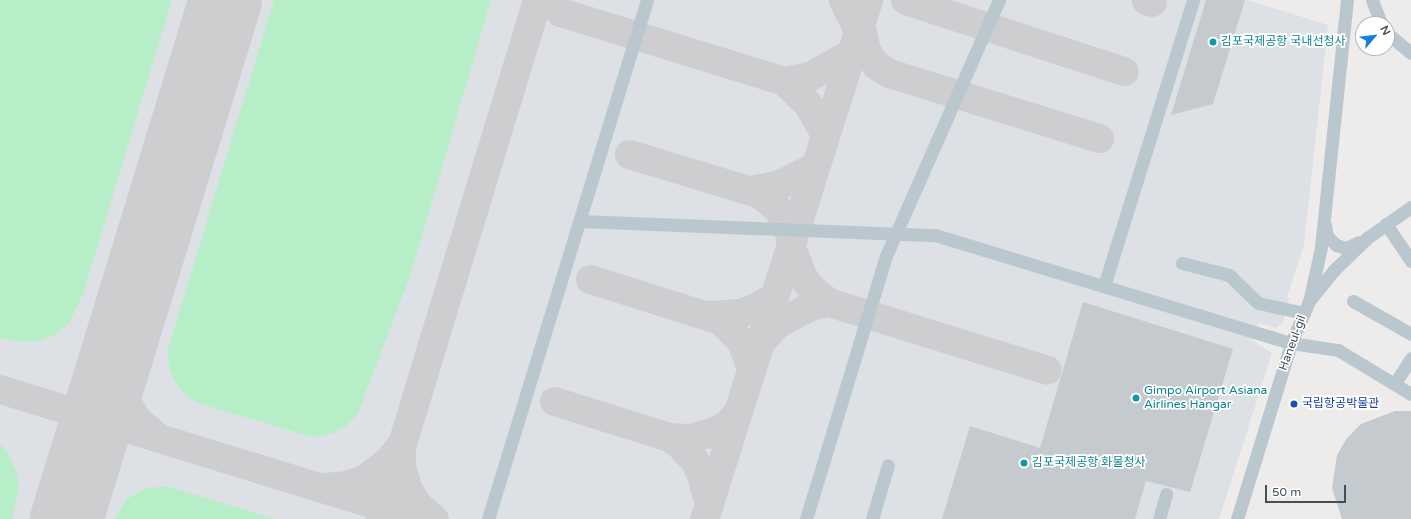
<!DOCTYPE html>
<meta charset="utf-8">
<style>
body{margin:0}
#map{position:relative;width:1411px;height:519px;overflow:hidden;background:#eeebeb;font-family:"Varela Round","Noto Sans KR",sans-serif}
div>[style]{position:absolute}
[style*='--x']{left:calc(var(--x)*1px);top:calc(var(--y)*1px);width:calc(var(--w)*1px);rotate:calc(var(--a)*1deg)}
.airport>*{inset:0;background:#dde0e4}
.green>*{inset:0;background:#b6efc7}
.taxiway>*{height:29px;margin:-14.5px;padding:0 14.5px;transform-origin:14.5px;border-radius:14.5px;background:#ceced0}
.runway>*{height:73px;margin:-36.5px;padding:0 36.5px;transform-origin:36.5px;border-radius:36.5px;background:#ceced0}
.building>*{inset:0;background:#c5cacf}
.minor>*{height:13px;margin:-6.5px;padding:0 6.5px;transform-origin:6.5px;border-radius:6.5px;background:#bbc7cf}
.minor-bridge>*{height:13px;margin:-6.5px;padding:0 6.5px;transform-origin:6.5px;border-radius:6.5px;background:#bbc7cf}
.dots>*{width:11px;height:11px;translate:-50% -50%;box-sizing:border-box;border:2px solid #fff;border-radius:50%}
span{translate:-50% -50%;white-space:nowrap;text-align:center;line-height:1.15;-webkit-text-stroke:3.5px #fff;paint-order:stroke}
.culture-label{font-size:12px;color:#0d838f}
.left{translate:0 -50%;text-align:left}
.street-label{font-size:12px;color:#435159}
.transit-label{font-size:12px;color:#164399}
.north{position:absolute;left:1355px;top:16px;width:40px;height:40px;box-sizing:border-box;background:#fff;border:1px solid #b4b9bd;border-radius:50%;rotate:62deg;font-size:11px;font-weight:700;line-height:16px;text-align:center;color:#435159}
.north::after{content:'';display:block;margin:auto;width:14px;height:18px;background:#147fdf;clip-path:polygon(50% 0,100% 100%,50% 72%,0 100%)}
.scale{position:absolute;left:1265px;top:485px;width:81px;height:18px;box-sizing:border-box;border:2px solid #435159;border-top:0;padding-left:5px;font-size:12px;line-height:14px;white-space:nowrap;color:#435159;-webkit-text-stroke:3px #fff;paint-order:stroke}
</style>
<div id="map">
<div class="airport">
<div style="clip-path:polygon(0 0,1247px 0,1328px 25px,1304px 244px,1287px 297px,1289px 298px,1283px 323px,1276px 328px,1259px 323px,1252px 340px,1272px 353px,1219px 519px,0 519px)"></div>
</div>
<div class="green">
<div style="clip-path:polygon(0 0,172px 0,83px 294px,69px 323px,56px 334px,39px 341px,22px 342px,0 338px)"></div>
<div style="clip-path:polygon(274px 0,491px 0,411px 273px,358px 413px,347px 425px,335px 432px,318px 437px,302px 434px,201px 404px,187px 397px,176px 384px,169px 368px,168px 349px)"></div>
<div style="clip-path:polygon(0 445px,7px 450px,17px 473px,19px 486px,12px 519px,0 519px)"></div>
<div style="clip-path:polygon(166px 486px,276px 519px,115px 519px,127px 499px,144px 489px)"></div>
</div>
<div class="taxiway">
<div style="--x:551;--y:0;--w:15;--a:53"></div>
<div style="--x:560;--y:12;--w:234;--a:17.1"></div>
<div style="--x:784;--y:81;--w:32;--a:44"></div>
<div style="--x:807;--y:103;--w:36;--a:60"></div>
<div style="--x:843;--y:0;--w:34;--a:64"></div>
<div style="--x:905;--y:0;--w:230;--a:18"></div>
<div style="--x:1146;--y:0;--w:6;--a:18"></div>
<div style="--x:860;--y:24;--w:28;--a:77"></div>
<div style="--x:866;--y:51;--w:17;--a:54"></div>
<div style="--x:876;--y:65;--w:15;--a:32"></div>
<div style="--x:889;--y:73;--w:220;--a:17.2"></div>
<div style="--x:784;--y:81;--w:26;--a:-11"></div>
<div style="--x:810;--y:76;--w:47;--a:-29.3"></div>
<div style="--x:629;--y:154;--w:135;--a:16.8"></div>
<div style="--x:758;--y:193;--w:27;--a:39"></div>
<div style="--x:779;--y:210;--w:33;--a:67"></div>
<div style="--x:751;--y:190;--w:30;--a:-12"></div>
<div style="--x:780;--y:184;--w:39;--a:-27"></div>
<div style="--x:790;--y:245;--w:35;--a:68"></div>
<div style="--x:803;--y:277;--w:14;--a:54"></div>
<div style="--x:811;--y:288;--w:22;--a:39"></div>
<div style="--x:828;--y:302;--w:229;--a:17.2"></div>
<div style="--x:590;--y:279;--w:136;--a:17.5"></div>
<div style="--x:720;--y:320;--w:30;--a:45"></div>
<div style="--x:741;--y:341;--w:30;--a:70"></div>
<div style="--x:711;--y:315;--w:29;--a:-4"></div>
<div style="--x:740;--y:313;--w:19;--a:-21"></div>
<div style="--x:758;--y:306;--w:19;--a:-32"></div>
<div style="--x:121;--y:341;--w:25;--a:102"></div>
<div style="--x:116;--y:365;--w:23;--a:83"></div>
<div style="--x:119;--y:388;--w:35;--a:61"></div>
<div style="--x:136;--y:419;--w:26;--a:40"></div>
<div style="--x:760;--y:342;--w:26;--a:-47"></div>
<div style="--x:778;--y:323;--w:36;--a:-28"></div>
<div style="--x:810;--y:306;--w:18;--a:-13"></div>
<div style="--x:0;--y:389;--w:443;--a:17.1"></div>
<div style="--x:554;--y:401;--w:121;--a:17.4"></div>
<div style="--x:669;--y:437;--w:12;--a:35"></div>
<div style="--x:679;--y:444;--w:22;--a:47"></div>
<div style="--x:694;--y:460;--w:13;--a:63"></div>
<div style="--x:700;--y:472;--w:33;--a:74"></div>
<div style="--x:669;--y:437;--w:22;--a:3"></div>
<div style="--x:691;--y:438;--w:19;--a:-16"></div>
<div style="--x:709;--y:433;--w:19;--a:-25"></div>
<div style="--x:726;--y:425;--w:18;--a:-49"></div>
<div style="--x:401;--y:452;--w:15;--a:90"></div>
<div style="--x:401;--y:467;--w:24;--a:73"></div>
<div style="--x:408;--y:490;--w:18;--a:56"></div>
<div style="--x:418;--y:505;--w:21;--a:41"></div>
<div style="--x:324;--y:487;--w:22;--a:-5"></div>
<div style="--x:346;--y:485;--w:19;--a:-18"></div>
<div style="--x:364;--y:479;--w:30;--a:-37"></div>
<div style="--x:388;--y:461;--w:18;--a:-52"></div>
<div style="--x:379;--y:519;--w:543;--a:-73.07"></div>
<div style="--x:704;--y:519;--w:544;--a:-72.46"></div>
</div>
<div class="runway">
<div style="--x:66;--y:519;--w:543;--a:-72.97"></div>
</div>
<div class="building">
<div style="clip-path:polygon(1206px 0,1245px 0,1213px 104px,1171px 115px)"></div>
<div style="clip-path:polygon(1083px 302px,1233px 349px,1190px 492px,1146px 481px,1135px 519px,942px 519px,970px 426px,1040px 448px)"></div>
<div style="clip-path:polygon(1395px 411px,1411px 411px,1411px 519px,1342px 519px,1332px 488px,1337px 455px,1347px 438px,1361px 424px)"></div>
</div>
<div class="minor">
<div style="--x:1387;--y:33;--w:31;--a:40"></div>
<div style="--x:580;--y:221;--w:355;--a:2.3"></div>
<div style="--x:935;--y:235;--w:372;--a:16.9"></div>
<div style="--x:1291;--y:343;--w:48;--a:8.5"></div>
<div style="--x:1338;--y:350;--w:85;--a:31.1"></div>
<div style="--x:1386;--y:224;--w:45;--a:56"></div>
<div style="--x:1325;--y:225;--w:11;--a:80"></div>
<div style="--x:1327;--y:236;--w:13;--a:45"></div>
<div style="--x:1336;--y:245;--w:10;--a:17"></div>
<div style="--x:1346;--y:248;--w:14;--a:-25"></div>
<div style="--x:1182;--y:263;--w:49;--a:14.3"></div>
<div style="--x:1229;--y:275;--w:40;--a:44"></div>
<div style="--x:1258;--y:303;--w:47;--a:12.3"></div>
<div style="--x:1104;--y:286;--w:300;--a:-72.7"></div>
<div style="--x:1310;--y:298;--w:52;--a:-77.8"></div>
<div style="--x:1321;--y:247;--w:248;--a:-84"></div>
<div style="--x:1353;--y:301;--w:67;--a:29.6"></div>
<div style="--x:1395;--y:383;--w:30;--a:-57"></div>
<div style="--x:488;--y:519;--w:543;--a:-72.97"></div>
<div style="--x:806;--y:519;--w:275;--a:-73.1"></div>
<div style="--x:886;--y:256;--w:280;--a:-66.2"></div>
<div style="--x:872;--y:519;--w:56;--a:-73.5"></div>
<div style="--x:1159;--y:519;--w:26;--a:-74"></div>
<div style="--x:1237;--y:519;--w:184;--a:-72.9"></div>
<div style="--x:1291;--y:343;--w:46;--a:-66.8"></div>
<div style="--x:1309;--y:301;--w:38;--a:-51"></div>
<div style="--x:1333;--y:271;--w:47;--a:-44.1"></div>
<div style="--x:1367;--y:238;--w:54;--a:-35.2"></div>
</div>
<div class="minor-bridge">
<div style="--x:1372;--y:0;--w:26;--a:69"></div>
</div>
<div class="dots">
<div style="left:1213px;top:42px;background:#0f9aa8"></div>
<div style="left:1136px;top:398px;background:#0f9aa8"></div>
<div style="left:1294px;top:404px;background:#1a4fb4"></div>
<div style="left:1024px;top:463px;background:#0f9aa8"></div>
</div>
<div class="culture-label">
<span class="left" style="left:1221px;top:42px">김포국제공항 국내선청사</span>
<span class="left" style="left:1144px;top:398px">Gimpo Airport Asiana<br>Airlines Hangar</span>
<span class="left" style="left:1032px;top:463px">김포국제공항 화물청사</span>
</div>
<div class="street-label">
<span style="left:1293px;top:343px;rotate:-70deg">Haneul-gil</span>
</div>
<div class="transit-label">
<span class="left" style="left:1302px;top:404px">국립항공박물관</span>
</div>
<div class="north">N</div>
<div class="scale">50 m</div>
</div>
